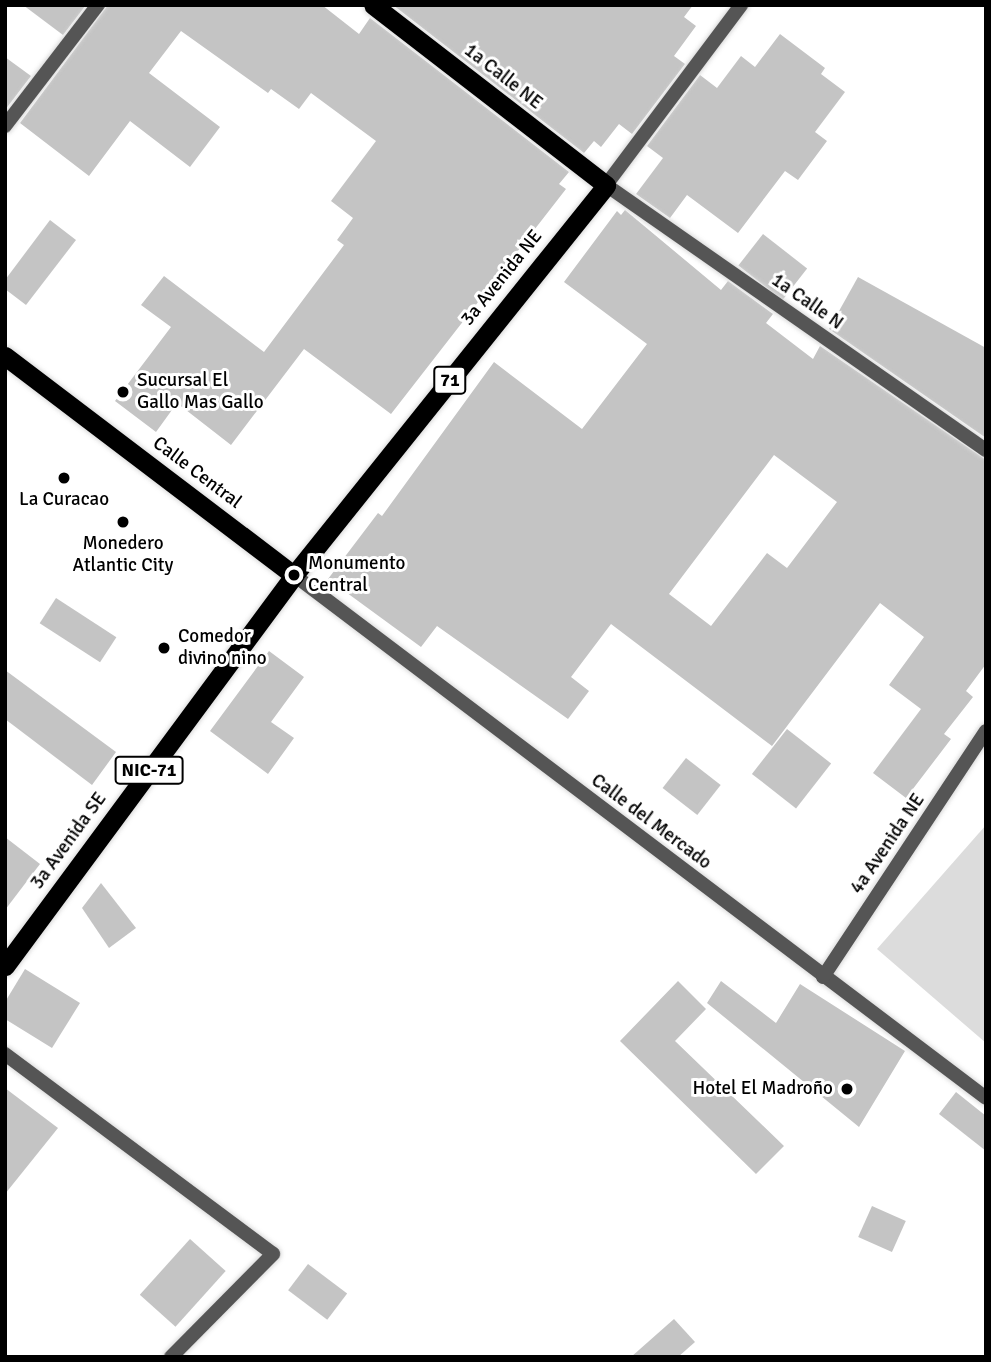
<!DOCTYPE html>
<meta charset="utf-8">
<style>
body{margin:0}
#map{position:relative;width:991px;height:1362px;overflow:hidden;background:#fff;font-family:Signika,sans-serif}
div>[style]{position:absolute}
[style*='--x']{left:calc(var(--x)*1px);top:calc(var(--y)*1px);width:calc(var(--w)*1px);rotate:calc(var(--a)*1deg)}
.green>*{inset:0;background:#dcdcdc}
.building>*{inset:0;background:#c4c4c4;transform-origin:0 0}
.roads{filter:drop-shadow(0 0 2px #dbdbdb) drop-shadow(0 0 2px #dbdbdb)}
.minor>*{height:14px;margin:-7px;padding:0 7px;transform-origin:7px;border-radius:7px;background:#555}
.tertiary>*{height:14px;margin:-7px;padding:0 7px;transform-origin:7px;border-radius:7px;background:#555}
.trunk>*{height:19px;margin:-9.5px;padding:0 9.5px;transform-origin:9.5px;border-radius:9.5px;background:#000}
.dots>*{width:19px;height:19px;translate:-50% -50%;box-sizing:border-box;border:4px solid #fff;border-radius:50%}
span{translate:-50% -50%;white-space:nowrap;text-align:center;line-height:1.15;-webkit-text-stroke:6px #fff;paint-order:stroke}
.shield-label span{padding:2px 5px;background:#fff;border:2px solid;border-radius:5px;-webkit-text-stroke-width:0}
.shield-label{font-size:18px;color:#000;font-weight:700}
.street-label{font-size:19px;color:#000}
.poi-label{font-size:19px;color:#000}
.left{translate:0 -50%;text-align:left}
.right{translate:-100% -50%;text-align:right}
.frame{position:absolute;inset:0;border:7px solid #000;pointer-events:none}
</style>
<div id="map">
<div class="green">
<div style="clip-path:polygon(986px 825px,986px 1043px,877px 949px)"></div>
</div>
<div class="building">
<div style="clip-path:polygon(23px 5px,86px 5px,63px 35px)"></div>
<div style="clip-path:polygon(108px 5px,322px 5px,359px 34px,370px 18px,569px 172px,559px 184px,566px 189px,391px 414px,304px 349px,231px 445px,177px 403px,156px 432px,115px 401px,171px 327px,141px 305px,164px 276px,264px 352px,344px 245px,337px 240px,353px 218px,331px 201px,376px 141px,311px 93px,299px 109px,271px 89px,268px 93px,181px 31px,149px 73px,220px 127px,190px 167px,130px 121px,89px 176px,20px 123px)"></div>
<div style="clip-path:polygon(393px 5px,693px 5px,684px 17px,696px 26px,674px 56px,685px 64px,632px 134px,619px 124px,601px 147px,594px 141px,584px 153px)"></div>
<div style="clip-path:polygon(780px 34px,825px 68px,821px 74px,845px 92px,815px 132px,827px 141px,798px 180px,785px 171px,738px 233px,687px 195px,670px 218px,636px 194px,663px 158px,647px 146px,700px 75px,717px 88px,741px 56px,755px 67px)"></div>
<div style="clip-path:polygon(5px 57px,31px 76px,5px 110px)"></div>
<div style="clip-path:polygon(evenodd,625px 210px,721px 290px,728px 281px,773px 314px,766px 323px,813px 359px,820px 346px,986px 460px,986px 664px,966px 691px,973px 697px,944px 734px,951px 739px,906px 798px,873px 773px,921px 709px,889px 685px,924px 637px,880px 603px,772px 746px,611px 624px,571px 677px,589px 691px,568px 719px,437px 626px,421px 647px,328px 579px,378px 513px,382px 516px,494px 362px,582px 429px,647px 344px,564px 282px,617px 211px,621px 215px,625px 210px,774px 455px,837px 502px,787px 568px,767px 553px,711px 626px,669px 594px,774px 455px)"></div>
<div style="clip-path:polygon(50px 220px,76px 240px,26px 305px,5px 289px,5px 280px)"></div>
<div style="left:763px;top:234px;width:56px;height:40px;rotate:38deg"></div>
<div style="clip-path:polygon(858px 277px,986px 348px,986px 438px,829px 329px)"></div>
<div style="left:56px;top:598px;width:72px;height:30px;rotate:33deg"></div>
<div style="clip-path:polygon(269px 651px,304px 677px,271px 722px,294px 738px,268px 774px,210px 731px)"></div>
<div style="clip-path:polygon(5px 670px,116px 752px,92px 785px,5px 719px)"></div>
<div style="left:787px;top:729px;width:56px;height:57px;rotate:38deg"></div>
<div style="left:686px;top:758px;width:44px;height:38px;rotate:38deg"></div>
<div style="clip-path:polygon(5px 837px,40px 864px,5px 910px)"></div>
<div style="clip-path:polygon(101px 883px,136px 928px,109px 948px,82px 908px)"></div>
<div style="clip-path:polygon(25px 969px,80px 1003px,52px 1048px,5px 1019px,5px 1002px)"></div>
<div style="clip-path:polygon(678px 981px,706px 1009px,675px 1041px,784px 1146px,756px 1174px,620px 1041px)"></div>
<div style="clip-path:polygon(721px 981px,776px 1023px,800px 984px,905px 1051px,859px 1127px,707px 1003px)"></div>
<div style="clip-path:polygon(5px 1088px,58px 1128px,5px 1194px)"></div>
<div style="clip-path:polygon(956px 1092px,986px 1116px,986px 1151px,939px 1114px)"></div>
<div style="left:872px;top:1206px;width:37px;height:34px;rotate:24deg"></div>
<div style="left:190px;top:1239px;width:48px;height:75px;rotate:42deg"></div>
<div style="left:308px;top:1264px;width:49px;height:33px;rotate:37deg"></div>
<div style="clip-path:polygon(674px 1319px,695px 1342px,678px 1357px,631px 1357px)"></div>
</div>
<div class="roads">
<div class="minor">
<div style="--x:5;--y:126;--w:153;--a:-52.5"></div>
<div style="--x:606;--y:185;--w:463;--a:34.9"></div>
<div style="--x:294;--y:575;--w:867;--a:37.08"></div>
<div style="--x:823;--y:977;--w:295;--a:-56.5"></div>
<div style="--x:5;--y:1054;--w:334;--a:36.7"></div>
<div style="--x:273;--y:1254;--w:145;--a:134.7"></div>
</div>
<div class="tertiary">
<div style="--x:606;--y:185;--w:225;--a:-53.1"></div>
</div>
<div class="trunk">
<div style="--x:5;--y:356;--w:363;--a:37.2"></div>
<div style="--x:5;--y:966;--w:486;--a:-53.5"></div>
<div style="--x:294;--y:575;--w:499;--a:-51.3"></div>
<div style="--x:606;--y:185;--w:294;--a:-142.3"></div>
</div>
</div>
<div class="dots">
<div style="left:123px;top:392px;background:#000"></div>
<div style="left:64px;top:478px;background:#000"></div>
<div style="left:123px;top:522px;background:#000"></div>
<div style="left:294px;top:575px;background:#000"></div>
<div style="left:164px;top:648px;background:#000"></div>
<div style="left:847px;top:1089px;background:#000"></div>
</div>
<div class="shield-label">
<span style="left:450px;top:380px">71</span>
<span style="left:149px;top:770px">NIC-71</span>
</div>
<div class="street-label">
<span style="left:503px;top:77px;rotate:38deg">1a Calle NE</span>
<span style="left:502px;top:278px;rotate:-51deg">3a Avenida NE</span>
<span style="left:807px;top:302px;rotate:35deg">1a Calle N</span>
<span style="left:197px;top:473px;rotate:37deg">Calle Central</span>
<span style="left:651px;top:822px;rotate:37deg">Calle del Mercado</span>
<span style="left:69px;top:841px;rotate:-54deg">3a Avenida SE</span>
<span style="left:888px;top:844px;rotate:-56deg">4a Avenida NE</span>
</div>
<div class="poi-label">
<span class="left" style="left:137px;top:392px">Sucursal El<br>Gallo Mas Gallo</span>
<span style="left:64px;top:500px">La Curacao</span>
<span style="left:123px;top:555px">Monedero<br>Atlantic City</span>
<span class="left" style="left:308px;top:575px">Monumento<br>Central</span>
<span class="left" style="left:178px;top:648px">Comedor<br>divino nino</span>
<span class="right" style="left:833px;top:1089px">Hotel El Madroño</span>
</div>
<div class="frame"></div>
</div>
